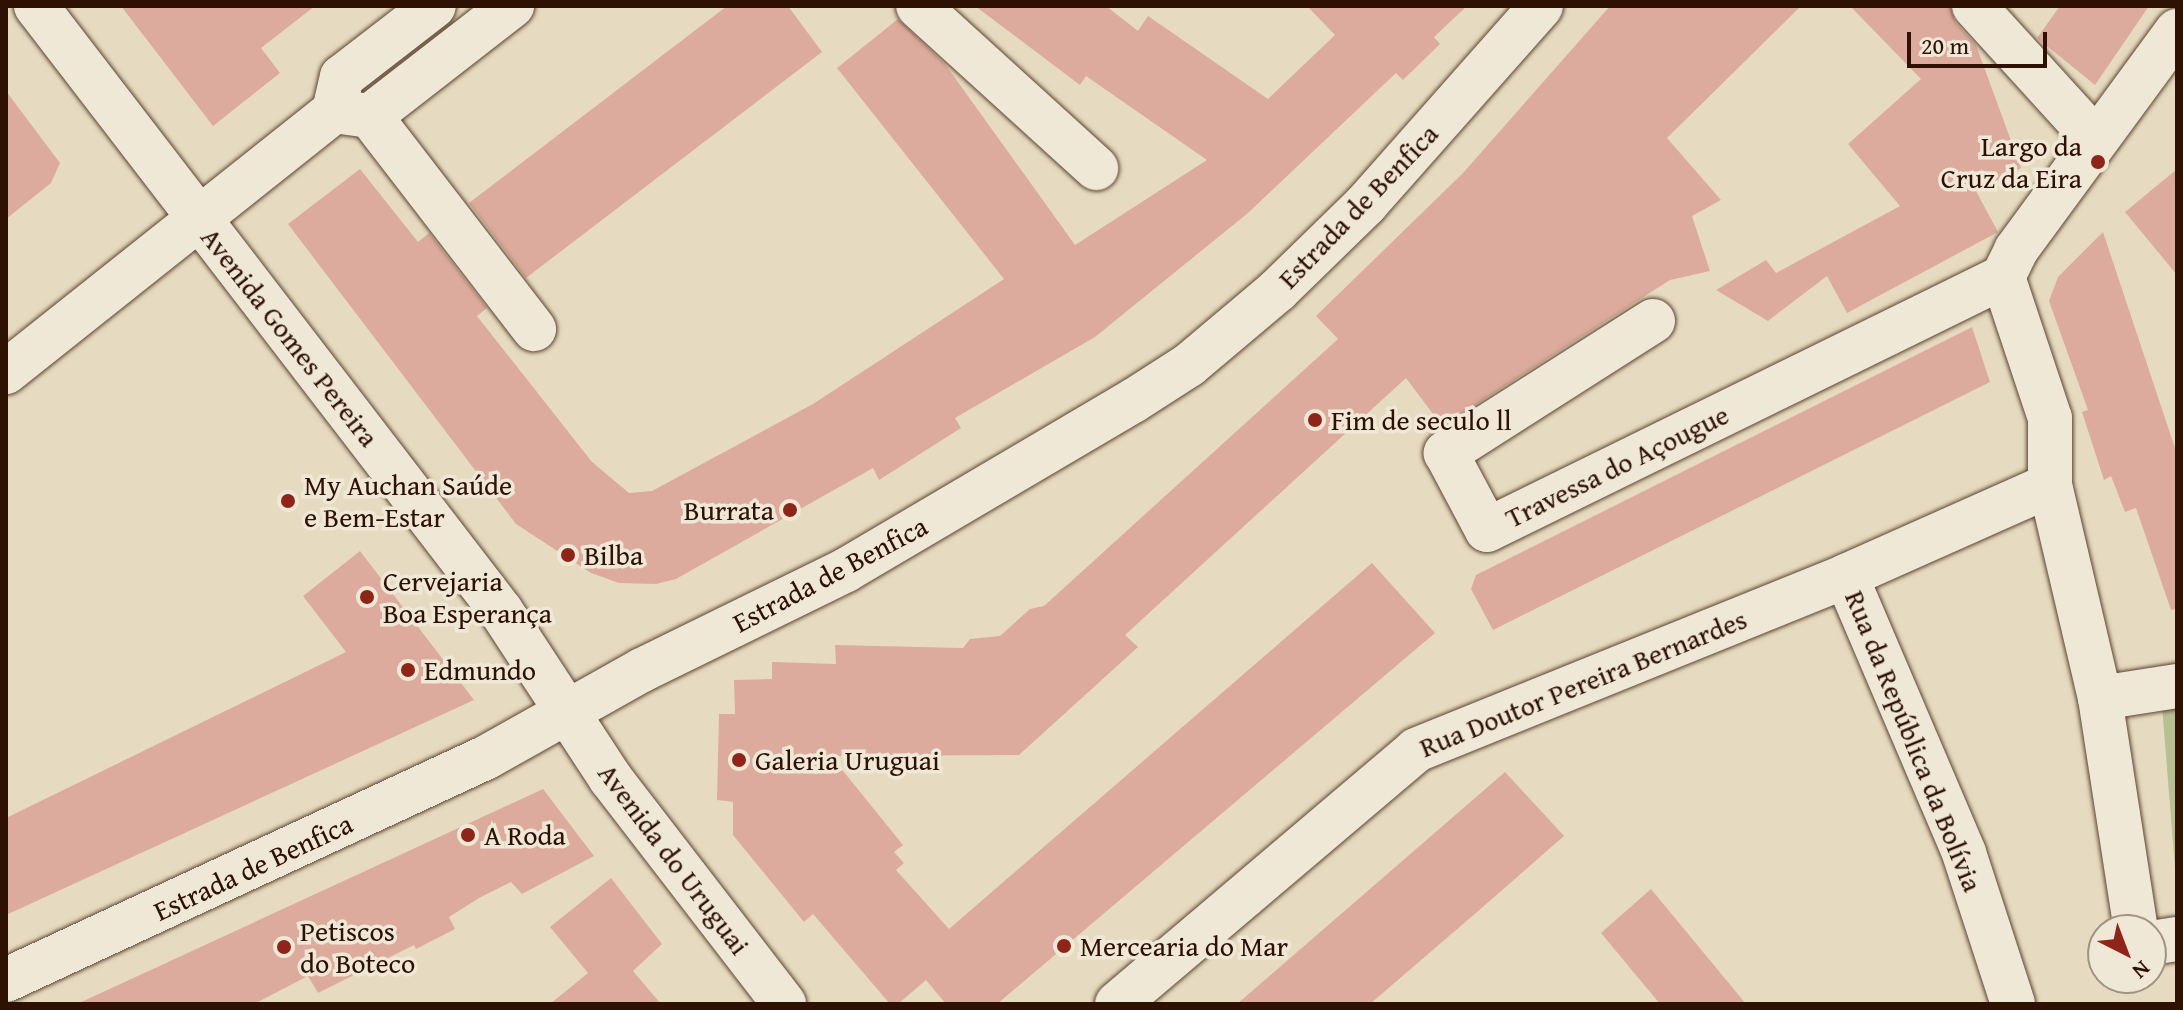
<!DOCTYPE html>
<meta charset="utf-8">
<style>
body{margin:0}
#map{position:relative;width:2183px;height:1010px;overflow:hidden;background:#e6dbc0;font-family:"Gentium Book Plus",serif}
div>[style]{position:absolute}
[style*='--x']{left:calc(var(--x)*1px);top:calc(var(--y)*1px);width:calc(var(--w)*1px);rotate:calc(var(--a)*1deg)}
.green>*{inset:0;background:#b6c091}
.building>*{inset:0;background:#ddab9d}
.roads{filter:drop-shadow(0 0 2px #5d4432) drop-shadow(0 0 2px #5d4432)}
.street>*{height:44px;margin:-22px;padding:0 22px;transform-origin:22px;border-radius:22px;background:#efe8d6}
.secondary>*{height:44px;margin:-22px;padding:0 22px;transform-origin:22px;border-radius:22px;background:#efe8d6}
.dots>*{width:22px;height:22px;translate:-50% -50%;box-sizing:border-box;border:4px solid #efe8d6;border-radius:50%}
span{translate:-50% -50%;white-space:nowrap;text-align:center;line-height:1.15;-webkit-text-stroke:7px #efe8d6;paint-order:stroke}
.poi-label{font-size:28px;color:#2f1103}
.right{translate:-100% -50%;text-align:right}
.left{translate:0 -50%;text-align:left}
.street-label{font-size:28px;color:#2f1103}
.frame{position:absolute;inset:0;border:8px solid #2f1103;pointer-events:none}
.north{position:absolute;left:2087px;top:914px;width:80px;height:80px;box-sizing:border-box;background:#efe8d6;border:2px solid #a29282;border-radius:50%;rotate:138deg;font-size:22px;font-weight:700;line-height:32px;text-align:center;color:#2f1103}
.north::after{content:'';display:block;margin:auto;width:28px;height:36px;background:#8f2418;clip-path:polygon(50% 0,100% 100%,50% 72%,0 100%)}
.scale{position:absolute;left:1907px;top:32px;width:140px;height:36px;box-sizing:border-box;border:4px solid #2f1103;border-top:0;padding-left:10px;font-size:24px;line-height:28px;white-space:nowrap;color:#2f1103;-webkit-text-stroke:6px #efe8d6;paint-order:stroke}
</style>
<div id="map">
<div class="green">
<div style="clip-path:polygon(2177px 703px,2177px 893px,2162px 705px)"></div>
</div>
<div class="building">
<div style="clip-path:polygon(121px 6px,315px 6px,261px 48px,280px 73px,213px 126px)"></div>
<div style="clip-path:polygon(727px 6px,788px 6px,822px 52px,526px 278px,469px 203px)"></div>
<div style="clip-path:polygon(975px 6px,1106px 6px,1138px 31px,1148px 16px,1268px 99px,1335px 35px,1307px 6px,1467px 6px,1434px 37px,1440px 44px,1403px 80px,1396px 73px,1248px 213px,1095px 337px,955px 418px,961px 428px,879px 480px,873px 468px,676px 579px,656px 584px,619px 583px,591px 573px,516px 524px,288px 224px,360px 169px,418px 242px,429px 233px,487px 308px,477px 316px,592px 462px,629px 493px,652px 491px,813px 404px,1004px 279px,837px 68px,898px 19px,945px 64px,1075px 245px,1207px 160px,1086px 76px,1080px 85px)"></div>
<div style="clip-path:polygon(1610px 6px,1801px 6px,1667px 138px,1721px 200px,1692px 216px,1710px 271px,1670px 280px,1442px 426px,1406px 378px,1125px 635px,1138px 647px,1019px 755px,831px 756px,903px 845px,894px 852px,904px 863px,896px 870px,949px 929px,1372px 563px,1435px 633px,997px 1004px,946px 1004px,926px 980px,898px 1004px,890px 1004px,813px 914px,804px 922px,733px 835px,733px 802px,717px 800px,719px 714px,735px 714px,734px 680px,772px 679px,772px 662px,836px 664px,835px 645px,963px 648px,970px 639px,1000px 636px,1030px 609px,1044px 606px,1338px 339px,1316px 316px,1463px 173px)"></div>
<div style="clip-path:polygon(1850px 6px,1950px 6px,1955px 22px,1976px 45px,2021px 168px,1976px 191px,1998px 232px,1847px 313px,1827px 276px,1768px 321px,1716px 290px,1766px 260px,1776px 273px,1900px 206px,1848px 144px,1921px 79px)"></div>
<div style="clip-path:polygon(2060px 6px,2149px 6px,2095px 85px,2037px 38px)"></div>
<div style="clip-path:polygon(6px 91px,60px 163px,51px 183px,6px 219px)"></div>
<div style="clip-path:polygon(2177px 169px,2177px 275px,2125px 212px)"></div>
<div style="clip-path:polygon(2103px 232px,2177px 454px,2177px 609px,2171px 610px,2136px 508px,2125px 512px,2111px 476px,2104px 480px,2082px 412px,2088px 410px,2049px 301px,2058px 277px)"></div>
<div style="clip-path:polygon(1972px 327px,1990px 382px,1493px 630px,1471px 589px,1476px 575px)"></div>
<div style="clip-path:polygon(360px 551px,474px 700px,6px 915px,6px 818px,346px 652px,303px 596px)"></div>
<div style="clip-path:polygon(1505px 772px,1564px 836px,1484px 906px,1370px 1004px,1237px 1004px)"></div>
<div style="clip-path:polygon(543px 789px,594px 856px,522px 894px,511px 882px,479px 898px,449px 917px,455px 929px,416px 949px,414px 945px,318px 993px,308px 976px,254px 1004px,77px 1004px)"></div>
<div style="clip-path:polygon(611px 878px,662px 944px,633px 971px,661px 1004px,550px 1004px,588px 973px,550px 927px)"></div>
<div style="clip-path:polygon(1651px 889px,1746px 1004px,1660px 1004px,1601px 933px)"></div>
</div>
<div class="roads">
<div class="street">
<div style="--x:918;--y:6;--w:241;--a:42.3"></div>
<div style="--x:1974;--y:6;--w:180;--a:47.7"></div>
<div style="--x:341;--y:112;--w:29;--a:8"></div>
<div style="--x:370;--y:116;--w:180;--a:-37.8"></div>
<div style="--x:370;--y:116;--w:269;--a:52.4"></div>
<div style="--x:2003;--y:277;--w:149;--a:71.6"></div>
<div style="--x:2050;--y:418;--w:67;--a:90"></div>
<div style="--x:2050;--y:485;--w:219;--a:76.8"></div>
<div style="--x:2100;--y:698;--w:235;--a:81.2"></div>
<div style="--x:2003;--y:277;--w:30;--a:-64"></div>
<div style="--x:2016;--y:250;--w:272;--a:-53.7"></div>
<div style="--x:1653;--y:321;--w:246;--a:147.5"></div>
<div style="--x:1446;--y:453;--w:87;--a:62"></div>
<div style="--x:1487;--y:530;--w:575;--a:-26.12"></div>
<div style="--x:6;--y:372;--w:419;--a:-38.5"></div>
<div style="--x:334;--y:111;--w:35;--a:-77"></div>
<div style="--x:342;--y:77;--w:116;--a:-37.7"></div>
<div style="--x:1846;--y:576;--w:301;--a:66.9"></div>
<div style="--x:1964;--y:853;--w:159;--a:72"></div>
<div style="--x:2100;--y:698;--w:78;--a:-8.9"></div>
<div style="--x:2151;--y:943;--w:26;--a:-9"></div>
<div style="--x:1117;--y:1004;--w:392;--a:-40.3"></div>
<div style="--x:1416;--y:750;--w:464;--a:-22"></div>
<div style="--x:1846;--y:576;--w:223;--a:-24"></div>
</div>
<div class="secondary">
<div style="--x:36;--y:6;--w:763;--a:52.45"></div>
<div style="--x:501;--y:611;--w:201;--a:56.8"></div>
<div style="--x:611;--y:779;--w:284;--a:52.4"></div>
<div style="--x:6;--y:980;--w:530;--a:-24.87"></div>
<div style="--x:487;--y:757;--w:178;--a:-29.3"></div>
<div style="--x:642;--y:670;--w:227;--a:-26.1"></div>
<div style="--x:846;--y:570;--w:333;--a:-30.5"></div>
<div style="--x:1133;--y:401;--w:67;--a:-32.7"></div>
<div style="--x:1189;--y:365;--w:116;--a:-40.1"></div>
<div style="--x:1278;--y:290;--w:123;--a:-44.3"></div>
<div style="--x:1366;--y:204;--w:264;--a:-48.5"></div>
</div>
</div>
<div class="dots">
<div style="left:2098px;top:162px;background:#8f2418"></div>
<div style="left:1315px;top:420px;background:#8f2418"></div>
<div style="left:288px;top:501px;background:#8f2418"></div>
<div style="left:790px;top:510px;background:#8f2418"></div>
<div style="left:568px;top:555px;background:#8f2418"></div>
<div style="left:367px;top:597px;background:#8f2418"></div>
<div style="left:408px;top:670px;background:#8f2418"></div>
<div style="left:739px;top:760px;background:#8f2418"></div>
<div style="left:468px;top:835px;background:#8f2418"></div>
<div style="left:1064px;top:946px;background:#8f2418"></div>
<div style="left:284px;top:947px;background:#8f2418"></div>
</div>
<div class="poi-label">
<span class="right" style="left:2082px;top:162px">Largo da<br>Cruz da Eira</span>
<span class="left" style="left:1331px;top:420px">Fim de seculo ll</span>
<span class="left" style="left:304px;top:501px">My Auchan Saúde<br>e Bem-Estar</span>
<span class="right" style="left:774px;top:510px">Burrata</span>
<span class="left" style="left:584px;top:555px">Bilba</span>
<span class="left" style="left:383px;top:597px">Cervejaria<br>Boa Esperança</span>
<span class="left" style="left:424px;top:670px">Edmundo</span>
<span class="left" style="left:755px;top:760px">Galeria Uruguai</span>
<span class="left" style="left:484px;top:835px">A Roda</span>
<span class="left" style="left:300px;top:947px">Petiscos<br>do Boteco</span>
<span class="left" style="left:1080px;top:946px">Mercearia do Mar</span>
</div>
<div class="street-label">
<span style="left:1358px;top:206px;rotate:-46deg">Estrada de Benfica</span>
<span style="left:290px;top:337px;rotate:52deg">Avenida Gomes Pereira</span>
<span style="left:1617px;top:466px;rotate:-26deg">Travessa do Açougue</span>
<span style="left:830px;top:574px;rotate:-28deg">Estrada de Benfica</span>
<span style="left:1583px;top:683px;rotate:-22deg">Rua Doutor Pereira Bernardes</span>
<span style="left:1914px;top:741px;rotate:68deg">Rua da República da Bolívia</span>
<span style="left:674px;top:859px;rotate:53deg">Avenida do Uruguai</span>
<span style="left:253px;top:867px;rotate:-25deg">Estrada de Benfica</span>
</div>
<div class="frame"></div>
<div class="north">N</div>
<div class="scale">20 m</div>
</div>
